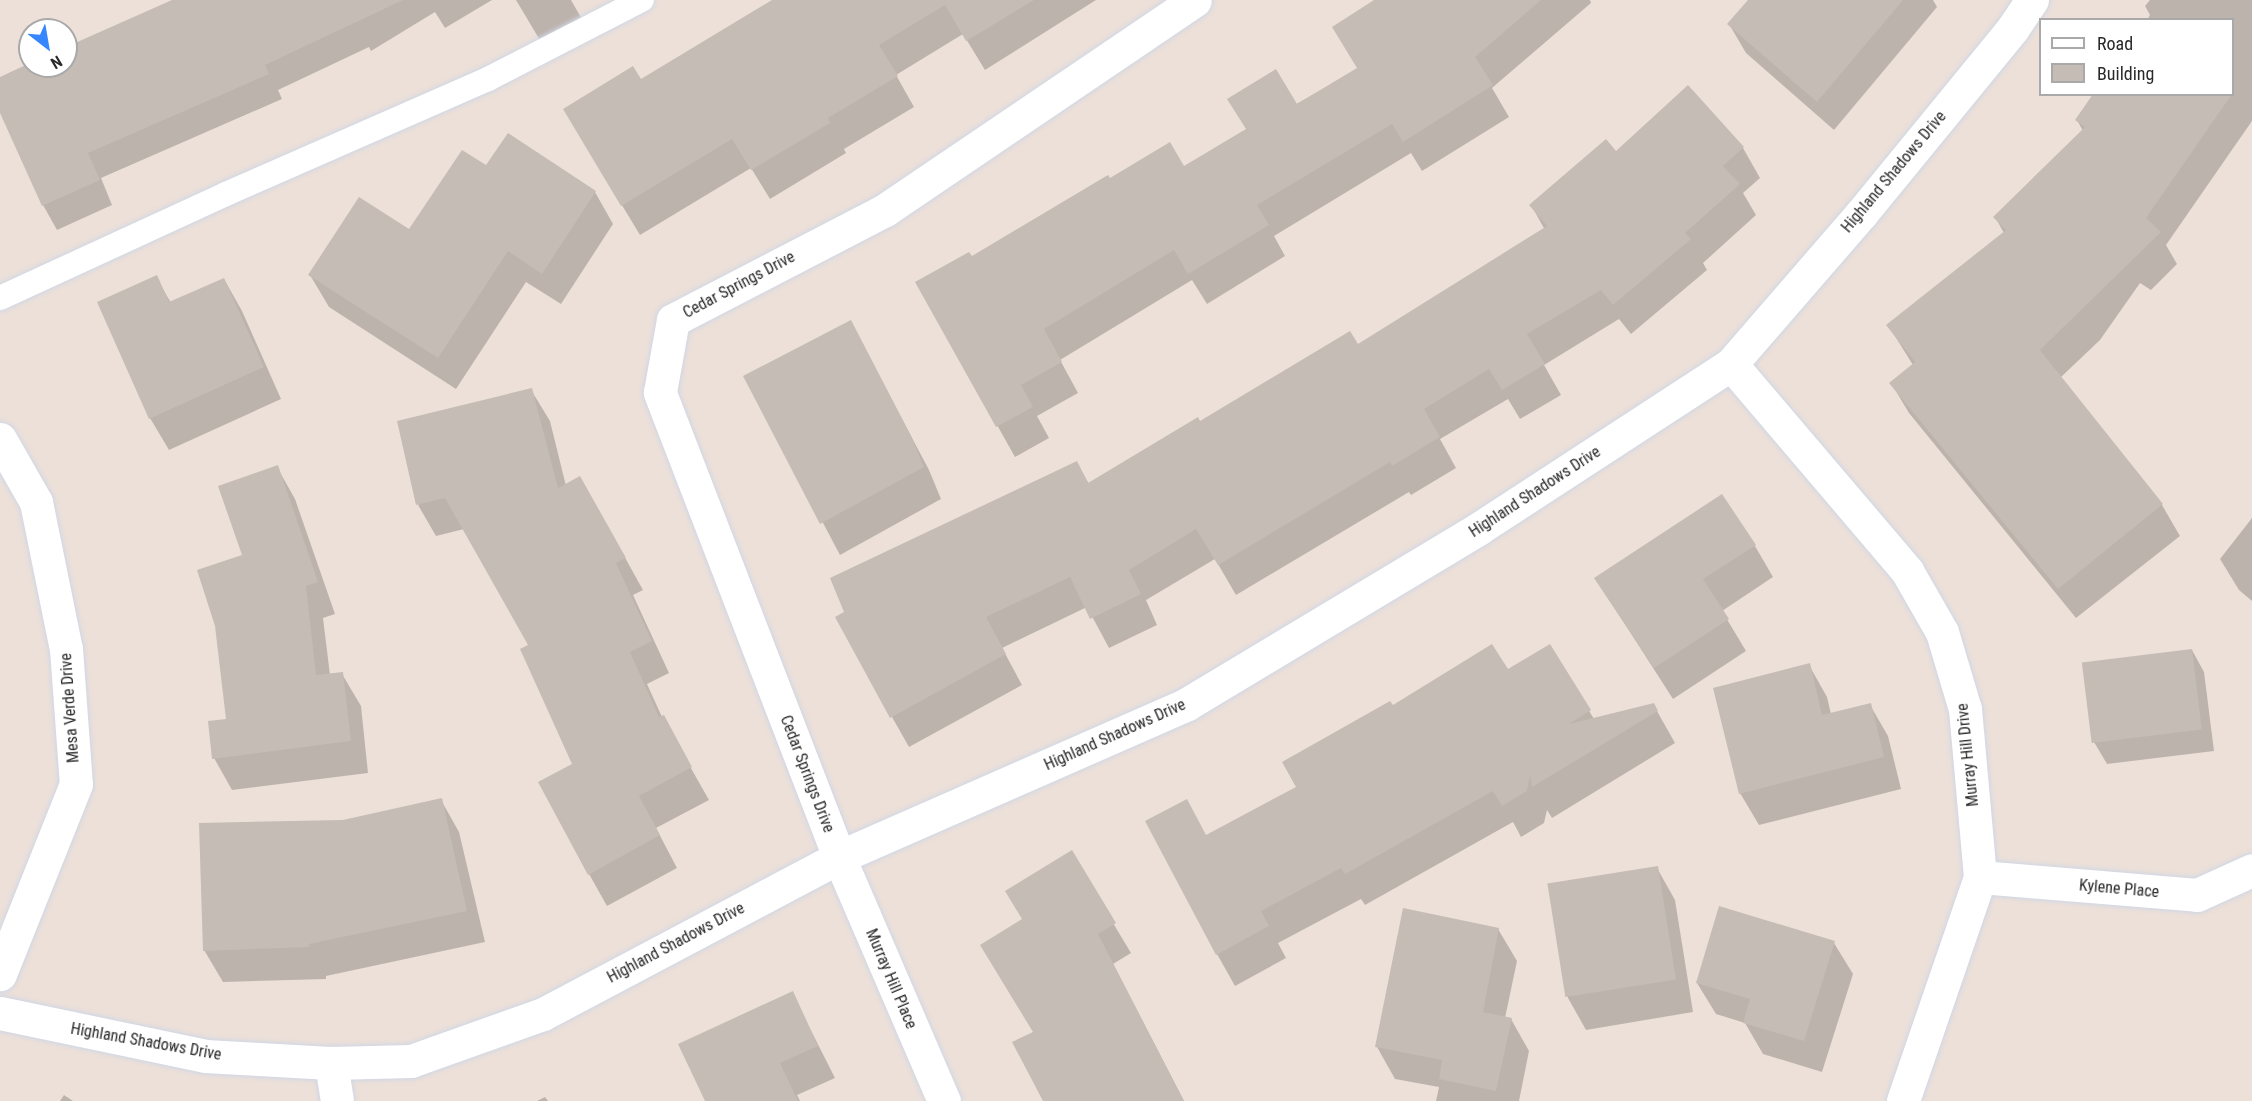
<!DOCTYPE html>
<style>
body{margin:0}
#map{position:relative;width:2252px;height:1101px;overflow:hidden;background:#ede0d9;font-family:"Roboto Condensed",sans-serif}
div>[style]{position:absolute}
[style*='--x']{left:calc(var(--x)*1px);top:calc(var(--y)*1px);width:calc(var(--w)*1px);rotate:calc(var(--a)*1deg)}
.shadow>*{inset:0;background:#0003}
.building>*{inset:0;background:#c4bcb5;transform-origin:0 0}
.roads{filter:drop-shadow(0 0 2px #cfd7e4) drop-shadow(0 0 2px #cfd7e4)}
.service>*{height:24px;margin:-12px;padding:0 12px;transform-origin:12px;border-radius:12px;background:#fff}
.minor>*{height:33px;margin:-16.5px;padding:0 16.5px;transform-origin:16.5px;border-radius:16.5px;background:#fff}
span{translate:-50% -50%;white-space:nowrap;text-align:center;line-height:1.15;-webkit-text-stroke:4.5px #fff;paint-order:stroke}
.street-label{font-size:16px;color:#292929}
.legend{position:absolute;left:2039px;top:18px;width:195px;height:78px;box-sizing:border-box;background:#fff;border:2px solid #a9a9a9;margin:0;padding:8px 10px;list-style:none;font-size:18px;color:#292929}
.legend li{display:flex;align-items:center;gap:12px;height:30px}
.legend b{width:30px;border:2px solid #a9a9a9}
.north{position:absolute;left:18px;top:18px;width:60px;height:60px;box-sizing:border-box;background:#fff;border:2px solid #a9a9a9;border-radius:50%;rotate:149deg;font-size:16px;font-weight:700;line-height:24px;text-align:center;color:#292929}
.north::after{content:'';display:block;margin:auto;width:21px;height:27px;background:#3586ff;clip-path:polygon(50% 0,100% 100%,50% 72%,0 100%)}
</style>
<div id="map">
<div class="shadow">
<div style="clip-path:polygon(176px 0,492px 0,445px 28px,435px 12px,371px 51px,369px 47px,278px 90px,282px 99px,101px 178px,112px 205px,57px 230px,43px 205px,0 109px,0 79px,30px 66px,66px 66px,66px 50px)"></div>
<div style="clip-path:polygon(516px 0,571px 0,587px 28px,547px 52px)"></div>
<div style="clip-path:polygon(775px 0,1096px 0,985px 70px,963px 34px,896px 75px,914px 107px,844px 149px,846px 153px,770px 199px,751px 168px,640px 235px,582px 139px,640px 81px)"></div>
<div style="clip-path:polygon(1377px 0,1590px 0,1591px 3px,1492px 88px,1509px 117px,1422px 171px,1411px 153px,1274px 236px,1285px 256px,1207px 304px,1192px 280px,1060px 360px,1078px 393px,1037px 416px,1049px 438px,1015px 457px,917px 283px,972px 258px,1110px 180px,1184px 168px,1358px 69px)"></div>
<div style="clip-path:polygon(1750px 0,1933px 0,1937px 7px,1834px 130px,1746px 53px,1729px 24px)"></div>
<div style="clip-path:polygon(2150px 0,2252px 0,2252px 121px,2166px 245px,2177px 264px,2151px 290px,2140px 283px,2100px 340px,2060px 378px,2162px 505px,2180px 536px,2076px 618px,1909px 413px,1891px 383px,1913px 365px,1888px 325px,2004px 233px,1995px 217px,2083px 131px,2077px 120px,2095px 94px,2232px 94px,2232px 20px,2147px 20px,2150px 15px,2145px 6px)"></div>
<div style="clip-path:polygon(1743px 148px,1760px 178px,1743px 193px,1756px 215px,1703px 263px,1707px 270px,1631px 334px,1619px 319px,1544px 365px,1561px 395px,1520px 419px,1508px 399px,1440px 439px,1456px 468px,1411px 495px,1409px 492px,1236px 595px,1215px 559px,1146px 600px,1157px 625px,1109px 648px,1087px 607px,1002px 648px,1022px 685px,909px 747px,892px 717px,1077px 463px,1089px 484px,1199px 423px,1358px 346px,1545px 230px,1531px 205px,1616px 153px)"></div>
<div style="clip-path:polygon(487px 167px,595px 192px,613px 224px,561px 304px,526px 282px,456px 389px,329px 307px,310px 275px,409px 231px)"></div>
<div style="clip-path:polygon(156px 277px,171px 303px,224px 279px,242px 311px,281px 399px,169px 450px,150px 418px)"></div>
<div style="clip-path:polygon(850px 321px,929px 470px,941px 499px,840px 555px,745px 376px)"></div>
<div style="clip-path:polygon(531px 390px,550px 421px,566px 486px,598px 509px,643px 590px,633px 595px,669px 673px,647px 684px,662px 717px,709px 800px,656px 828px,677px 868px,607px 906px,589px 874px,574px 764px,530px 646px,464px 529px,436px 536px,418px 505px)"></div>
<div style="clip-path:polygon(277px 467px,295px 499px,335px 614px,323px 618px,330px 675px,342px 674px,361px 706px,368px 773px,232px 790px,214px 758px,227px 720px,244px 556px)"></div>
<div style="clip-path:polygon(2252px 518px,2252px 601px,2239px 590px,2220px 559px)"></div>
<div style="clip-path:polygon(1755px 546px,1773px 577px,1722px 611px,1746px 651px,1673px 699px,1596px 579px)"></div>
<div style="clip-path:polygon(1550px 646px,1594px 719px,1653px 704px,1675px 743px,1552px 818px,1547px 810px,1544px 823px,1521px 837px,1513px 822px,1365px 905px,1361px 899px,1278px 943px,1286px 958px,1235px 986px,1217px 954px,1206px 836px,1298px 788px,1392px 707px,1507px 671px)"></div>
<div style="clip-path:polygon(2192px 650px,2204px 672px,2214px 751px,2107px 764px,2094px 742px)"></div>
<div style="clip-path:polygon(1809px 665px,1827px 697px,1831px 714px,1870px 705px,1888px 736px,1901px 789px,1759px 825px,1740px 793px)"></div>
<div style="clip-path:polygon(441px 800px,459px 832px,485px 942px,326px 976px,326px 979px,223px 982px,204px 950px,343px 822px)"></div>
<div style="clip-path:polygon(1071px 853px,1131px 953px,1113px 964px,1184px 1101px,1045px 1101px,1034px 1033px,1024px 920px)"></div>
<div style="clip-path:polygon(1657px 868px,1675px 900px,1693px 1012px,1586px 1030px,1568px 998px,1549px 886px)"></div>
<div style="clip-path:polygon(1498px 929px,1517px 961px,1505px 1018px,1511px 1019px,1529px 1051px,1519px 1101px,1436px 1101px,1439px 1087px,1395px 1079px,1377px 1047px)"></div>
<div style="clip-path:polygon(1834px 943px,1853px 974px,1822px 1072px,1763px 1054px,1745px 1023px,1716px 1014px,1697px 983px)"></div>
<div style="clip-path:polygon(792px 993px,835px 1078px,797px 1095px,800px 1101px,707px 1101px)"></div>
<div style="clip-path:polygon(64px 1095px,73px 1101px,60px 1101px)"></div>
<div style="clip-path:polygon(545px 1097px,548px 1101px,537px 1101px)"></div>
</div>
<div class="building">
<div style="clip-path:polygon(172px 0,403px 0,265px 65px,269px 74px,88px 153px,100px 180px,42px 206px,0 113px,0 77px,30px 63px,30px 66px,66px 66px,66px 47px)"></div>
<div style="clip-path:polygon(772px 0,1034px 0,966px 41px,945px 5px,879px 45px,898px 76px,828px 118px,830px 123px,751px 170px,732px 139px,621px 206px,563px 109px,633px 66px,641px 79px)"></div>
<div style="clip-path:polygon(1374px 0,1541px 0,1475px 57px,1493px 85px,1403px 142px,1392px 124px,1257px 205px,1269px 225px,1188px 274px,1174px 250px,1044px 329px,1062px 362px,1021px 385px,1033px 407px,996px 427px,915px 282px,969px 252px,972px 256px,1108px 175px,1110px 178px,1170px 142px,1184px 166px,1246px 129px,1227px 99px,1276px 69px,1297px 104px,1357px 68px,1332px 27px)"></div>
<div style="clip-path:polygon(1748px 0,1903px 0,1817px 102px,1727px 24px)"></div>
<div style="clip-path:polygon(1688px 85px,1744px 147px,1723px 166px,1740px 184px,1685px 233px,1691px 239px,1613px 305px,1601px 290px,1527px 334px,1545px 364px,1502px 390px,1489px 369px,1424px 409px,1440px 437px,1392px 466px,1390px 462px,1218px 565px,1196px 529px,1129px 570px,1141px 594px,1090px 619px,1070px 577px,986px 617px,1006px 654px,890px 718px,835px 617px,844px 612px,830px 578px,1077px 461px,1088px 483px,1198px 417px,1200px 421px,1350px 331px,1358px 344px,1547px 226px,1529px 205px,1606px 139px,1616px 151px)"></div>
<div style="clip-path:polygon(2093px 94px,2232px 94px,2146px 218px,2161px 232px,2040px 350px,2163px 504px,2058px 589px,1889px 383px,1915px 362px,1886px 325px,2006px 230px,1993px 217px,2085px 127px,2075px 120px)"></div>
<div style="clip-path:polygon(508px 133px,596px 191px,542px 274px,508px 251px,438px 358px,308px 275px,359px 197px,409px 229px,462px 150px,486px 165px)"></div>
<div style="clip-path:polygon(157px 275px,169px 302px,224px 278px,264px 367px,149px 419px,97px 302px)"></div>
<div style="clip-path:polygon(851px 320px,911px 436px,924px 467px,820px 524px,743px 376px)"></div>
<div style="clip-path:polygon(532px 388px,558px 488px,580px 476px,626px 558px,616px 563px,652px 641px,630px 652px,659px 717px,664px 715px,692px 767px,639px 796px,660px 835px,588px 875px,538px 782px,572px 764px,520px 649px,528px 645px,445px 498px,416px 505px,397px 421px)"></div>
<div style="clip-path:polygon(278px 465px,318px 582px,306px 586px,316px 675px,343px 672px,351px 741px,212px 759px,208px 721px,226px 719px,215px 626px,197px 570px,242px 555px,218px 486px)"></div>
<div style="clip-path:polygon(1722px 494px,1756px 545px,1703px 579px,1729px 619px,1654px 668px,1594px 578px)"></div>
<div style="clip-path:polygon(1492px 644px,1508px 669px,1550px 644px,1591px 710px,1569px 724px,1654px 703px,1658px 711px,1532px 787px,1530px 774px,1527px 791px,1502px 806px,1493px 791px,1345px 874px,1341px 868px,1261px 911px,1269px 926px,1216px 955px,1145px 821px,1187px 799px,1206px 835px,1296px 787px,1282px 762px,1390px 701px,1393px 705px)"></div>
<div style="left:2192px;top:649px;width:81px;height:111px;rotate:83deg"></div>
<div style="clip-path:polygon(1810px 663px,1822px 715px,1871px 703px,1884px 757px,1739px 794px,1713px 688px)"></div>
<div style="clip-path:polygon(442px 798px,467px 911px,309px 944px,309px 947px,203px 951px,199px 823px,343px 820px)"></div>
<div style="clip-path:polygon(1072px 850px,1116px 923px,1098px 934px,1184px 1101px,1043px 1101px,1012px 1042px,1033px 1032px,980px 945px,1022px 919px,1005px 891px)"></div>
<div style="left:1658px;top:866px;width:115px;height:112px;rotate:81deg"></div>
<div style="clip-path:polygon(1719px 906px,1835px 941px,1804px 1041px,1743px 1023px,1750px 999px,1696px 983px)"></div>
<div style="clip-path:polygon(1403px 908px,1499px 928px,1483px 1012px,1512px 1018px,1496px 1091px,1439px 1079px,1442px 1060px,1375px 1047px)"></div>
<div style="clip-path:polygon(793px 991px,818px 1046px,780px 1063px,798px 1101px,705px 1101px,678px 1044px)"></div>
</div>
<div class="roads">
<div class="service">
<div style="--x:0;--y:298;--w:249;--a:-24.7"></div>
<div style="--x:226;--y:194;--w:286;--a:-23.7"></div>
<div style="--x:488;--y:79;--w:173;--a:-27.2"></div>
</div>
<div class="minor">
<div style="--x:1731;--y:364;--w:272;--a:49.6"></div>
<div style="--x:1907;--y:571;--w:70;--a:60.2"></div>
<div style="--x:1942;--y:632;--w:80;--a:73.4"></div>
<div style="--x:1965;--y:709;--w:169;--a:84.9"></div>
<div style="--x:1980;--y:877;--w:237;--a:109"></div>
<div style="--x:0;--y:439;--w:73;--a:60.3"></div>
<div style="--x:36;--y:502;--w:150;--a:78.5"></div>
<div style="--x:66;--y:649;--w:135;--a:85.8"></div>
<div style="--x:76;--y:784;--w:205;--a:111.8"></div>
<div style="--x:1980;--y:877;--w:218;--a:4.7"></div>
<div style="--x:2197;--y:895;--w:60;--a:-24.4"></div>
<div style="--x:0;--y:1013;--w:209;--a:11.8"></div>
<div style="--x:205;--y:1056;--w:126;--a:3.2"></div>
<div style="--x:331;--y:1063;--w:80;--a:-1.4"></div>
<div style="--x:411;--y:1061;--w:140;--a:-19.6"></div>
<div style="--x:543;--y:1014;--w:335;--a:-27.9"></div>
<div style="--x:839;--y:857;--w:380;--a:-23.7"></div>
<div style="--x:1187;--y:704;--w:340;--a:-31"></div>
<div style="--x:1478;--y:529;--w:302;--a:-33.1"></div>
<div style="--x:1731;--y:364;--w:198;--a:-49.1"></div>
<div style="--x:1861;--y:214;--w:240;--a:-50.7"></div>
<div style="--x:2013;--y:28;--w:34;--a:-56"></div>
<div style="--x:331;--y:1063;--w:38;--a:81"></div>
<div style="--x:944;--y:1101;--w:266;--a:-113.3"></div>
<div style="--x:839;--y:857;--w:498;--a:-111.1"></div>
<div style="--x:660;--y:392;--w:73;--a:-79.8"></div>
<div style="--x:673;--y:320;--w:239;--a:-27.4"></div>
<div style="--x:885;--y:210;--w:374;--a:-34.1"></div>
</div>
</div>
<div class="street-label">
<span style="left:1894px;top:172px;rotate:-50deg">Highland Shadows Drive</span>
<span style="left:739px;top:285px;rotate:-28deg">Cedar Springs Drive</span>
<span style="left:1535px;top:492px;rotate:-33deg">Highland Shadows Drive</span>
<span style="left:70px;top:708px;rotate:-94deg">Mesa Verde Drive</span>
<span style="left:1115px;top:735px;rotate:-24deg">Highland Shadows Drive</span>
<span style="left:1968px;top:755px;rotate:-96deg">Murray Hill Drive</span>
<span style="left:807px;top:774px;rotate:69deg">Cedar Springs Drive</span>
<span style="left:2119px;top:889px;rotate:5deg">Kylene Place</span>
<span style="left:676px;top:943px;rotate:-28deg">Highland Shadows Drive</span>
<span style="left:891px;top:979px;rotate:67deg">Murray Hill Place</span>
<span style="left:146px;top:1042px;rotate:10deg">Highland Shadows Drive</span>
</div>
<ul class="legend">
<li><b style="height:8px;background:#fff"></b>Road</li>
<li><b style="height:16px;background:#c4bcb5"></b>Building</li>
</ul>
<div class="north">N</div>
</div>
